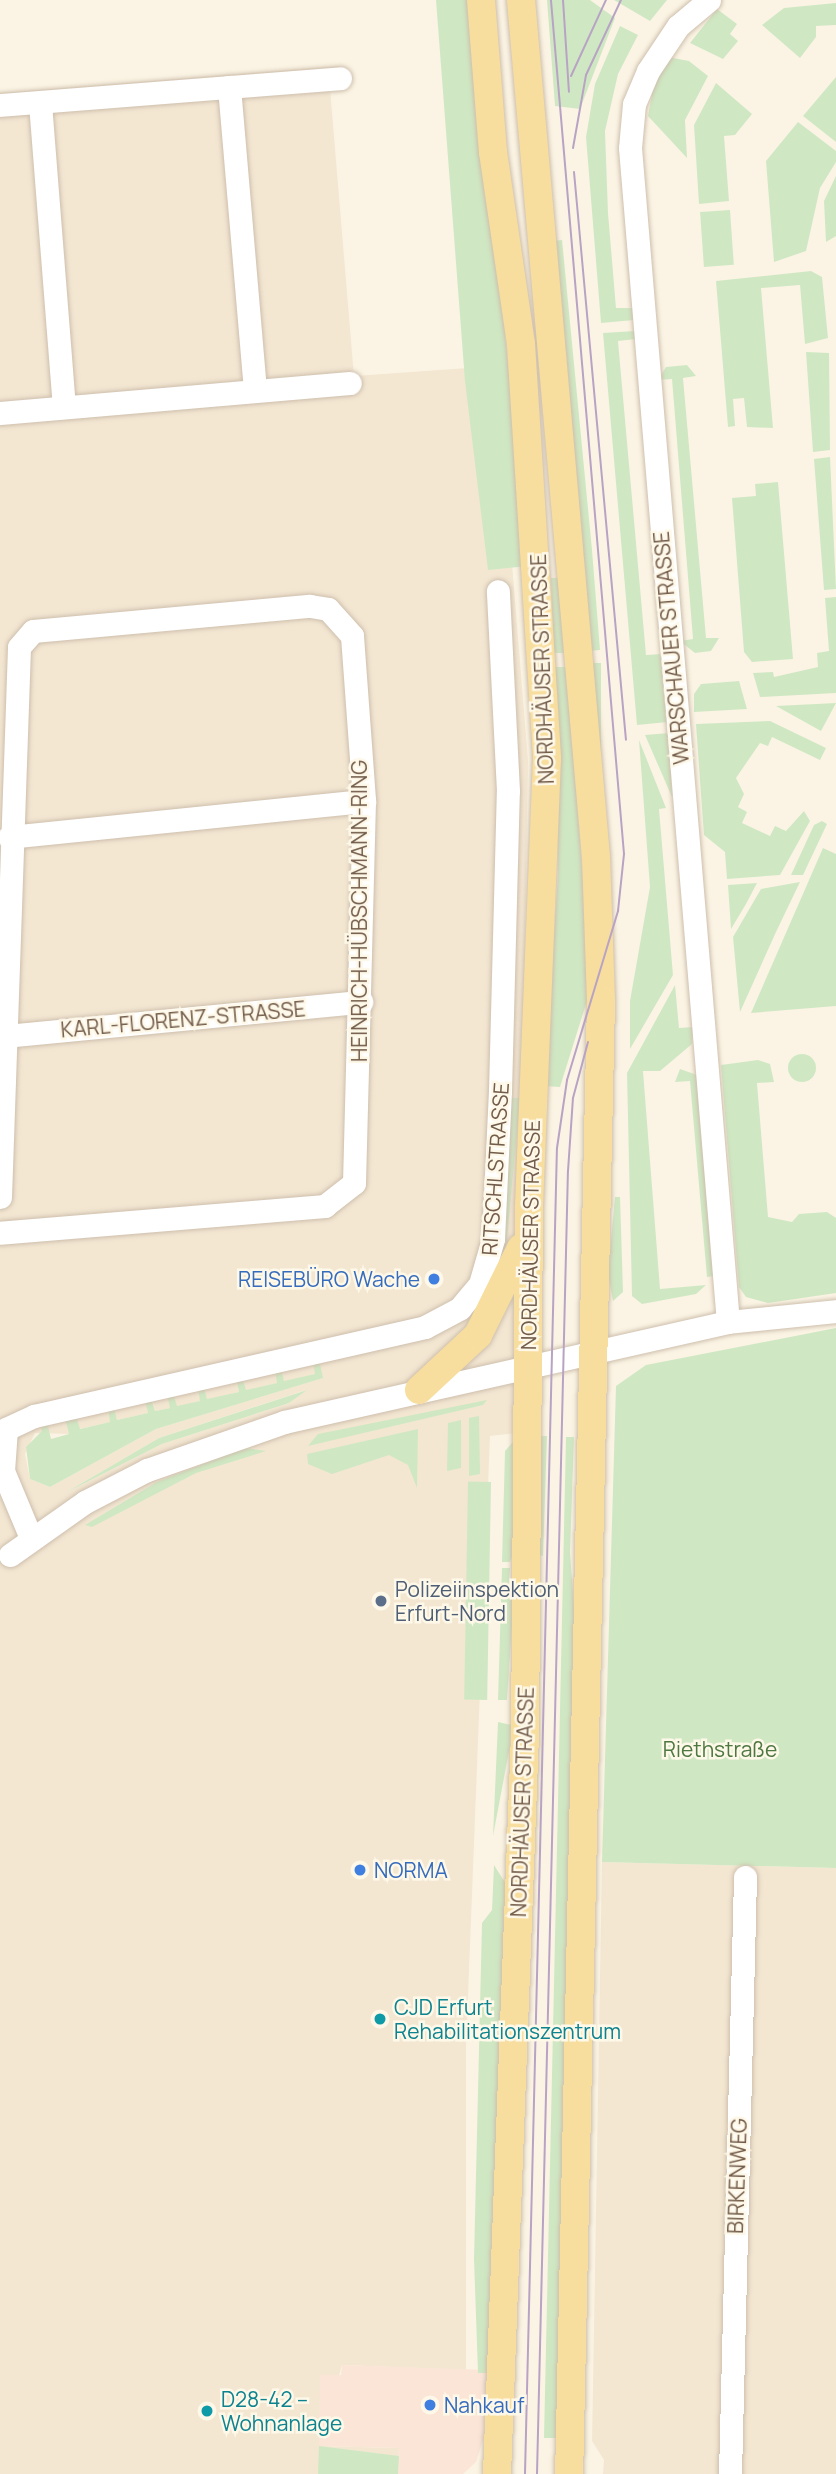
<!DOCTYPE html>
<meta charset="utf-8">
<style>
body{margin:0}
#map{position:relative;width:836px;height:2474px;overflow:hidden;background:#fbf4e4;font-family:Manrope,sans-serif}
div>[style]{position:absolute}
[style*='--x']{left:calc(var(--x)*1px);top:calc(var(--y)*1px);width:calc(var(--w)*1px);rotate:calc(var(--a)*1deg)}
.residential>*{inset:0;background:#f3e7d2}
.commercial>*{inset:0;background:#fbe5d7}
.green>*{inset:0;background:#cfe8c3;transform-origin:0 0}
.round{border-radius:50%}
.roads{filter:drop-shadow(0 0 2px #cebfad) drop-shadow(0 0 2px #cebfad)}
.minor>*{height:23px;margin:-11.5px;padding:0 11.5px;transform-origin:11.5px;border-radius:11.5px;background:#fff}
.major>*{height:28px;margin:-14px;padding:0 14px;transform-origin:14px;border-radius:14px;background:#f8de9e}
.tram>*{height:2px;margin:-1px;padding:0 1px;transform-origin:1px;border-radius:1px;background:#b8a3c4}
.dots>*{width:19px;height:19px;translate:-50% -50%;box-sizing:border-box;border:4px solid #fef8e9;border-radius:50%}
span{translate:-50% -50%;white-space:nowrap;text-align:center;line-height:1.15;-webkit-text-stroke:5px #fef8e9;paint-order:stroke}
.street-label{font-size:21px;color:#735c4a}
.shop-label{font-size:21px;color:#366cbe}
.right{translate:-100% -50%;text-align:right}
.left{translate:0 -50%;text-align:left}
.service-label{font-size:21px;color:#4e5e75}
.park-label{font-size:21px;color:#4e7842}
.culture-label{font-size:21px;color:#0d838f}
</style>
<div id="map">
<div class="residential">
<div style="clip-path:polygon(evenodd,339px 66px,349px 73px,330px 88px,354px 376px,496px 366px,528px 761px,516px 1433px,490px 1436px,466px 2048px,466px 2370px,342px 2365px,319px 2446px,399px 2448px,398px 2474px,0 2474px,0 93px,339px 66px,319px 1360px,322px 1378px,156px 1429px,50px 1487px,30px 1479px,25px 1454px,35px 1433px,69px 1434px,76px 1416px,79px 1429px,111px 1422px,114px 1407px,117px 1420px,149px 1413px,152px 1398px,155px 1411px,170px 1408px,173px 1394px,176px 1407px,201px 1401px,198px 1388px,204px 1386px,207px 1400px,239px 1392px,236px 1379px,242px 1378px,245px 1391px,278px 1383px,275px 1370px,281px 1369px,284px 1382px,316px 1374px,313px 1361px,319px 1360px,339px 66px,306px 1390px,289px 1403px,162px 1444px,65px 1493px,159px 1438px,306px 1390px)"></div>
<div style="clip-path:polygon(602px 1862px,836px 1868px,836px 2474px,603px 2474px,604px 2460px,592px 2441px)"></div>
</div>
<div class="commercial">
<div style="clip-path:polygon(342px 2365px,487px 2370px,484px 2437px,476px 2462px,463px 2474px,398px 2474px,399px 2448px,319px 2446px,320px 2375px,341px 2375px)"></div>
</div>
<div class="green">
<div style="clip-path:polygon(436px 0,472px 0,528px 566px,488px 570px,465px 381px)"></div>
<div style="clip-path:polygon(547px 0,590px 0,615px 18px,580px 109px,555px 106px)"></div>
<div style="clip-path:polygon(614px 0,667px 0,650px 21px)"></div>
<div style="clip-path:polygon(836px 3px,836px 25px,816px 26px,816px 37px,800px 58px,762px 25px,784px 8px)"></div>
<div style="clip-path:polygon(717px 9px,737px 24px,730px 34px,738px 41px,723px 59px,690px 43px)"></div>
<div style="clip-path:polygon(620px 26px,638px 35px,618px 74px,605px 131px,608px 213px,616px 308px,633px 308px,634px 320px,601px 323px,586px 137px,595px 84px)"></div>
<div style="clip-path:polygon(668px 57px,689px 61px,708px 76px,685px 120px,687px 158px,648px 116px,654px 84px)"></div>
<div style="clip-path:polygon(836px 77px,836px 142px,803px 116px)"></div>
<div style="clip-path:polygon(716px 83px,752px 114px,735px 135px,724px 136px,729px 201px,699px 204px,694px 125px)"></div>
<div style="clip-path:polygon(798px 122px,836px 151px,836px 162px,820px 188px,806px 251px,774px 262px,766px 161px)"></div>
<div style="clip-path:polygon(836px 176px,836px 236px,826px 242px,824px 201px)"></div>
<div style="left:730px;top:210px;width:55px;height:30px;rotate:86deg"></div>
<div style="clip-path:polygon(562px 240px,592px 550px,600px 650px,588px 651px,552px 241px)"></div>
<div style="clip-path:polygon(811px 271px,822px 277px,828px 338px,805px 344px,800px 285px,761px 288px,773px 428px,747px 427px,744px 398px,733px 399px,735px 426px,728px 427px,716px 281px)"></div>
<div style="clip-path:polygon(635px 331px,636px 339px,618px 341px,646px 655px,662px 654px,668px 722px,637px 725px,603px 333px)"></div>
<div style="clip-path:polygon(806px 352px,829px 353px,830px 450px,813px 452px)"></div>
<div style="clip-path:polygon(687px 365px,696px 376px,683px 378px,706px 638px,719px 638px,711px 651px,695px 653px,680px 641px,693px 639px,672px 379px,658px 380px,666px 367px)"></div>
<div style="clip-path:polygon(830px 457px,836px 589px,824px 590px,814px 459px)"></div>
<div style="clip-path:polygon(778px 482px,793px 659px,752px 662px,744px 652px,732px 498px,756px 496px,755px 484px)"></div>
<div style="clip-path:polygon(551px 578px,558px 578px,565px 653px,554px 653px)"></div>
<div style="clip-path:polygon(836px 597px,836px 693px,760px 697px,753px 673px,773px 672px,774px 677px,818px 667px,817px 653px,829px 651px,825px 598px)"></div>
<div style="left:589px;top:663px;width:12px;height:210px"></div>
<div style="clip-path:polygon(555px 667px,567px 667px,591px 988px,560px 1087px,544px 1086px,558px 875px)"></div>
<div style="clip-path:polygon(739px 681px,747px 709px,694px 712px,694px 694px,701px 684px)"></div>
<div style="clip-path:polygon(836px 703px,821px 731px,776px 706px)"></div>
<div style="clip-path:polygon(770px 721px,826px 748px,820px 760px,772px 737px,768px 746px,760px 743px,736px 778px,744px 794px,738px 807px,747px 812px,742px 823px,770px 836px,775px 826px,786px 831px,804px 811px,810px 821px,780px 875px,727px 879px,725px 852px,704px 835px,696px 724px)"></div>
<div style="clip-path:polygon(669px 733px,672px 797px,645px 735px)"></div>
<div style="clip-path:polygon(639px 740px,666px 808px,659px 809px,673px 975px,630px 1049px,630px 1001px,650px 887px)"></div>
<div style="clip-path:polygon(822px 821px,827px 824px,803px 875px,791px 875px,814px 825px)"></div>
<div style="clip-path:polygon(823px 848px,836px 854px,836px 1006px,751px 1013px)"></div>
<div style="clip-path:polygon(800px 882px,776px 932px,740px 1012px,733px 937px,761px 889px)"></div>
<div style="clip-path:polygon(757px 883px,746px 904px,731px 929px,728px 885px)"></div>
<div style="clip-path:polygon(675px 985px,679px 1028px,693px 1027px,692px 1044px,660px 1071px,643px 1071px,660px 1289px,706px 1285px,696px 1294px,642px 1304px,632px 1296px,627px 1073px)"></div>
<div class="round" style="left:788px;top:1054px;width:28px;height:28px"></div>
<div style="clip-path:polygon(758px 1060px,770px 1064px,774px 1082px,757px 1083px,768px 1217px,792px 1222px,799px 1214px,827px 1212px,836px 1218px,836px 1293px,768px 1303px,746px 1297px,739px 1287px,721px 1065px)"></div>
<div style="clip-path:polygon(680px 1069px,697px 1075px,714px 1276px,707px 1277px,690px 1081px,675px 1082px)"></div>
<div style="clip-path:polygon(506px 1098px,520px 1098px,505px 1261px,499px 1260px)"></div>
<div style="clip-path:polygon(615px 1197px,620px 1197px,623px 1292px,613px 1301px,608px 1274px)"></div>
<div style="clip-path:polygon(836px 1328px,836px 1868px,602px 1862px,616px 1386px,646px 1365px)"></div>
<div style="clip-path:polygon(319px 1359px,323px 1378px,156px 1429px,50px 1487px,30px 1479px,26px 1447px,42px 1431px,41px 1424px,47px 1422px,51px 1439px,69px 1434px,65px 1418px,76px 1416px,80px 1429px,110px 1422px,108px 1408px,114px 1407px,117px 1420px,148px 1413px,145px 1400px,151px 1398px,155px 1411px,170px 1408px,167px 1394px,173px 1393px,177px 1406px,200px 1401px,198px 1388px,204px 1386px,207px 1399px,239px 1392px,236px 1378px,242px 1377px,246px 1390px,277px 1383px,275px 1370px,281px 1368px,284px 1381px,315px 1374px,313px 1361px)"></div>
<div style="clip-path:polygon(307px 1390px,289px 1403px,162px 1444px,65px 1493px,159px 1438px)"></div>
<div style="clip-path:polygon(487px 1400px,483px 1405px,308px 1446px,318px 1434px)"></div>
<div style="clip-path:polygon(479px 1416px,480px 1474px,469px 1476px,469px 1418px)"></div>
<div style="clip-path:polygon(461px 1420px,461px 1468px,447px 1471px,448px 1423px)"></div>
<div style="clip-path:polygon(418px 1429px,417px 1488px,408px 1465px,389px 1455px,332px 1474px,308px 1464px,307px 1454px)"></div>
<div style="clip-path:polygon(518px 1436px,515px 1549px,510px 1562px,502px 1562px,505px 1451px)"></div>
<div style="clip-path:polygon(539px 1436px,547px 1436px,543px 1556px,539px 1555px)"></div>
<div style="clip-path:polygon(566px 1437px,574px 1437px,570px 1552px,576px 1636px,560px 2438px,544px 2438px)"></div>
<div style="clip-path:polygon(245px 1448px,266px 1451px,196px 1473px,92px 1527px,85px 1525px,157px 1482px)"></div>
<div style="left:491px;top:1482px;width:218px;height:23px;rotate:91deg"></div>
<div style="clip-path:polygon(502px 1568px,510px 1568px,508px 1594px,514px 1595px,507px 1700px,498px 1700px)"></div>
<div style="clip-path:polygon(498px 1722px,511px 1725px,510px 1746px,493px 1836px)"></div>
<div style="clip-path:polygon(494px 1865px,506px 1884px,488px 2373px,478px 2373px,474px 2259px,482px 1923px,492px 1910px)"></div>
<div style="clip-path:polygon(319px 2446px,399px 2456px,398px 2474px,318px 2474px)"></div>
</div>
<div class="roads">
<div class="minor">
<div style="--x:709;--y:0;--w:40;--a:140"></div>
<div style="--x:678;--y:26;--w:54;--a:123.7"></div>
<div style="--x:648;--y:71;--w:36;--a:113"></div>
<div style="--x:634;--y:104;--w:44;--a:95.2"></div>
<div style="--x:630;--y:148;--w:1178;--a:85.23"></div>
<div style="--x:229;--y:87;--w:304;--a:85.1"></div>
<div style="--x:40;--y:103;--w:305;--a:85.5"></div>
<div style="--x:0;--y:105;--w:341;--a:-4.5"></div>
<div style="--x:0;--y:413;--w:351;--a:-4.9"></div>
<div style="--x:9;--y:837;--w:357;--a:-5.8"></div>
<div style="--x:5;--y:1036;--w:358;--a:-5.5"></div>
<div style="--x:0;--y:1197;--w:550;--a:-88.02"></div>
<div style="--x:19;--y:647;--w:21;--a:-49"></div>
<div style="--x:33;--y:631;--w:278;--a:-5.2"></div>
<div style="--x:310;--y:606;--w:18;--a:9"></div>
<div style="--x:328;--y:609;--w:36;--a:48"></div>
<div style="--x:352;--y:636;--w:165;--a:85.8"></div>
<div style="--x:364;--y:801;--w:382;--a:91.5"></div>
<div style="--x:354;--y:1183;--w:37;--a:142"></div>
<div style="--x:325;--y:1206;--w:326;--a:175.3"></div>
<div style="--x:6;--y:1429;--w:31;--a:-25"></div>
<div style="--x:34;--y:1416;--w:401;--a:-12.8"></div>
<div style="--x:425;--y:1327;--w:40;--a:-28"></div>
<div style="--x:460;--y:1308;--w:31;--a:-50"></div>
<div style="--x:480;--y:1284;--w:47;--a:-73.9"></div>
<div style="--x:493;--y:1239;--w:148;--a:-87.3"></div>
<div style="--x:500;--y:1091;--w:300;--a:-88.5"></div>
<div style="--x:508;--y:791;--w:200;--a:-92.9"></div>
<div style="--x:6;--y:1429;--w:42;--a:94.1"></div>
<div style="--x:3;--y:1471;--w:73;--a:67.3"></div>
<div style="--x:10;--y:1555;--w:92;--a:-35.2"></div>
<div style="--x:85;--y:1502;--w:70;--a:-27.3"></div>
<div style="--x:147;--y:1470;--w:145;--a:-19.3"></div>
<div style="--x:284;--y:1422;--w:455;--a:-12.7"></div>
<div style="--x:728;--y:1322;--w:109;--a:-5.8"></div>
<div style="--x:730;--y:2474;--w:597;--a:-88.56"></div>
</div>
<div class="major">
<div style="--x:481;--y:0;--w:152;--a:85.5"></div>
<div style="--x:493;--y:152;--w:194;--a:81.7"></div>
<div style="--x:521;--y:344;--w:415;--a:86.4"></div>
<div style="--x:547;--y:758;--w:449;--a:92.3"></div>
<div style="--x:529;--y:1207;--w:528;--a:90.43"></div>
<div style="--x:525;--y:1735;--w:740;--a:92.17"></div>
<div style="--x:521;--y:0;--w:860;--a:85"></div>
<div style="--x:596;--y:857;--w:144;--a:88"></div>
<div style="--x:601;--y:1001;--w:1473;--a:91.24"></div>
<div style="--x:419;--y:1390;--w:81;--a:-43"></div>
<div style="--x:478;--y:1335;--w:97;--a:-63.7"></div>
</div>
</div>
<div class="tram">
<div style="--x:563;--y:0;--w:92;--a:86.3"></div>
<div style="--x:571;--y:76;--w:84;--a:-65.3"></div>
<div style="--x:573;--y:148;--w:74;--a:-79.9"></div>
<div style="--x:586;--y:75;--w:83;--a:-65"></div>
<div style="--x:574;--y:172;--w:570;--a:84.77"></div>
<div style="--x:525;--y:2474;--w:1326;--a:-88.62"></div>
<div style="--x:557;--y:1148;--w:69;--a:-81.6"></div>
<div style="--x:567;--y:1080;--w:177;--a:-73.2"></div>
<div style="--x:618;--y:911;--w:57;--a:-84"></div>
<div style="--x:624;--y:854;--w:857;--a:-94.89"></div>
<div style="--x:537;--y:2474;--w:1303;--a:-88.64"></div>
<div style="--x:568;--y:1171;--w:73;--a:-86.1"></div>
<div style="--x:573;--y:1098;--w:58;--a:-75"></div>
</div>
<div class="dots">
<div style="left:434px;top:1279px;background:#3f7fe0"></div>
<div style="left:381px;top:1601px;background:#5c6f8a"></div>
<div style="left:360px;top:1870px;background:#3f7fe0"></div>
<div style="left:380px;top:2019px;background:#0f9aa8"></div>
<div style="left:430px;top:2405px;background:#3f7fe0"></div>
<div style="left:207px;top:2411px;background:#0f9aa8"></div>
</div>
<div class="street-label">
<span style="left:671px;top:648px;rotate:-95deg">WARSCHAUER STRASSE</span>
<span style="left:542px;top:669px;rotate:-92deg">NORDHÄUSER STRASSE</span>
<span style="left:359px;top:911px;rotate:-90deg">HEINRICH-HÜBSCHMANN-RING</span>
<span style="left:183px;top:1019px;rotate:-5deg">KARL-FLORENZ-STRASSE</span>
<span style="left:495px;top:1169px;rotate:-86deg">RITSCHLSTRASSE</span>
<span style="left:530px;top:1235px;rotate:-89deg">NORDHÄUSER STRASSE</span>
<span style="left:522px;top:1802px;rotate:-88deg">NORDHÄUSER STRASSE</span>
<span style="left:737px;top:2176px;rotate:-88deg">BIRKENWEG</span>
</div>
<div class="shop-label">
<span class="right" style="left:420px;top:1279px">REISEBÜRO Wache</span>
<span class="left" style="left:374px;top:1870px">NORMA</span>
<span class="left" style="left:444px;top:2405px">Nahkauf</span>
</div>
<div class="service-label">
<span class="left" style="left:395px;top:1601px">Polizeiinspektion<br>Erfurt-Nord</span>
</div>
<div class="park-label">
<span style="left:720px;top:1749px">Riethstraße</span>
</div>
<div class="culture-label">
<span class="left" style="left:394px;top:2019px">CJD Erfurt<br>Rehabilitationszentrum</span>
<span class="left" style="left:221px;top:2411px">D28-42 –<br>Wohnanlage</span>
</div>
</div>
